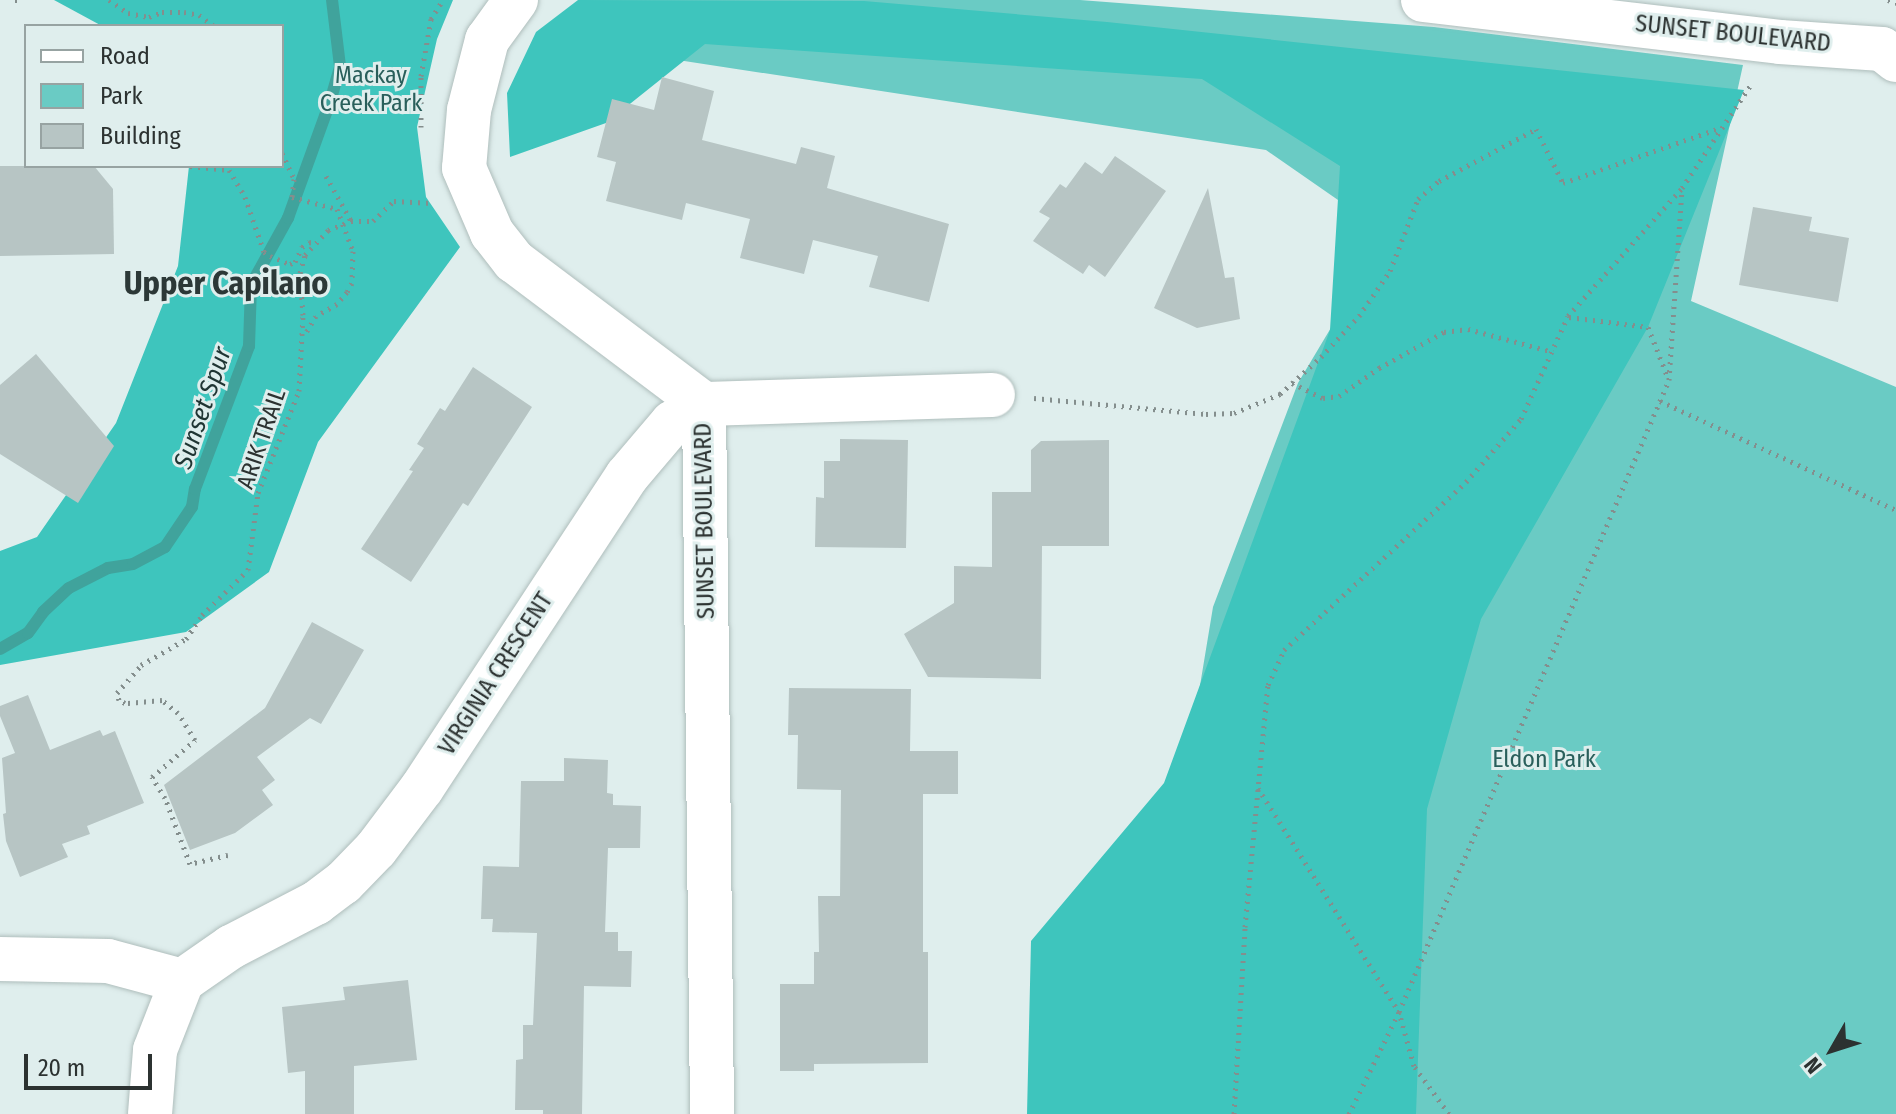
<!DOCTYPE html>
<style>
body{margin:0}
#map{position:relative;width:1896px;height:1114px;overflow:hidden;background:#dfeeed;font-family:"Fira Sans Condensed",sans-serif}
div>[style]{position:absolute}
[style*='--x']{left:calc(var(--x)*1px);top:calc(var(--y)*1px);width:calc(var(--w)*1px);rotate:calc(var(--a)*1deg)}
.green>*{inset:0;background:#6acbc4}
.forest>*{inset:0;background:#3ec5bd}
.stream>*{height:12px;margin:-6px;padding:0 6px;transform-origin:6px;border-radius:6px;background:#40a39c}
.building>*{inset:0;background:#b7c5c4}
.path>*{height:5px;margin-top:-2.5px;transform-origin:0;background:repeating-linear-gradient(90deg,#848e8d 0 2px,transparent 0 8px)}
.roads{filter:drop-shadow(0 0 2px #afbebc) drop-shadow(0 0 2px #afbebc)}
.minor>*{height:44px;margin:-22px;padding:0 22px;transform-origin:22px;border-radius:22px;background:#fff}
span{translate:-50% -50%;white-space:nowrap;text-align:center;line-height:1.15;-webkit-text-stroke:6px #dfeeed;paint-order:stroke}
.street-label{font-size:24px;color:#2c3231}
.park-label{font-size:24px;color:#295f5b}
.water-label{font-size:26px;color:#1f3533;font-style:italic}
.district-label{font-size:32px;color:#2c3837;font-weight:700}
.legend{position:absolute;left:24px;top:24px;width:260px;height:144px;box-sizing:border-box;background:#dfeeed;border:2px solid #97a3a2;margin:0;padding:10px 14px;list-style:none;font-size:24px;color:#2c3231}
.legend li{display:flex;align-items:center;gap:16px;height:40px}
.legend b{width:40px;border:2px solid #97a3a2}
.north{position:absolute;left:1792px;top:1010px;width:80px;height:80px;-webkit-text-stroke:6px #dfeeed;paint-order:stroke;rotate:231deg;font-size:22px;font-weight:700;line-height:32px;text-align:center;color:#2c3231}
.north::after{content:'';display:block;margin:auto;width:28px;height:36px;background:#2c3231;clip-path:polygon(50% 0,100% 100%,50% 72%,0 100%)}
.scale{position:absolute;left:24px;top:1054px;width:128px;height:36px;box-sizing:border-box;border:4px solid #2c3231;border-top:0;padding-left:10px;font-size:24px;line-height:28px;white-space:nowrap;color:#2c3231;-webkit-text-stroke:6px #dfeeed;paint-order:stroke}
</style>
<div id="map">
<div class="green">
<div style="clip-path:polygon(579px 0,1080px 0,1434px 27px,1743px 65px,1691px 301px,1896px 387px,1896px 1114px,1027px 1114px,1167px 885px,1213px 607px,1298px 383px,1387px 234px,1266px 150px,593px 47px)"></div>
</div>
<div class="forest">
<div style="clip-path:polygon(54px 0,453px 0,437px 39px,417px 127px,426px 197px,460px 247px,318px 442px,269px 572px,186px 632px,0 665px,0 551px,37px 537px,116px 423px,178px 266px,189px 166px,282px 166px,282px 26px,102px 26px)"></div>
<div style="clip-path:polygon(578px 0,864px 1px,1107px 22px,1744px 90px,1648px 327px,1481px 619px,1427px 809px,1416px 1114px,1027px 1114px,1031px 941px,1164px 783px,1330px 330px,1340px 166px,1202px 79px,705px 44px,606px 123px,510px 157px,507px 93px,536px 32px)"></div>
</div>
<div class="stream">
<div style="--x:0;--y:649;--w:32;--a:-30"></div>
<div style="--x:28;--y:633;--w:26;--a:-54"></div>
<div style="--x:43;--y:612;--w:35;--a:-43"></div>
<div style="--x:69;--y:588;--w:44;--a:-27.1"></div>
<div style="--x:108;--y:568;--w:25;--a:-9"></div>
<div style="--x:133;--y:564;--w:36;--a:-28"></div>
<div style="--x:165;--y:547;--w:48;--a:-56"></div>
<div style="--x:192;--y:507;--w:18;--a:-81"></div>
<div style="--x:195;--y:489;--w:153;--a:-69.3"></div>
<div style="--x:249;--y:346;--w:61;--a:-88.1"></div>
<div style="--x:251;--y:285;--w:77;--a:-61.1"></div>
<div style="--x:288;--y:218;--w:123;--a:-70.1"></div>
<div style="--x:330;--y:102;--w:37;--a:-74"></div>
<div style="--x:340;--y:66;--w:66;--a:-96.9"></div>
</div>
<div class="building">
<div style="clip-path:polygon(662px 77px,714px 91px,702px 140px,796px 164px,801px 147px,835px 156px,827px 188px,949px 224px,929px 302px,869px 287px,878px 256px,813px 240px,804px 274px,740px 258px,750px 219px,686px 203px,682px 220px,606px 201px,616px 162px,597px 157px,612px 99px,654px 110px)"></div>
<div style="clip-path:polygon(1115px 156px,1166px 191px,1105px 277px,1089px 265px,1083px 274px,1033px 241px,1050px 218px,1039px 212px,1060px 184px,1066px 188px,1085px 162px,1102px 174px)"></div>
<div style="clip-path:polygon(0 166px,94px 166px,113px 189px,114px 254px,0 256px)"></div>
<div style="clip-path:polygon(1208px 188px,1225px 278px,1234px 277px,1240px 319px,1197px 328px,1154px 308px)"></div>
<div style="clip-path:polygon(1753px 207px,1812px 217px,1809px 231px,1849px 238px,1838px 302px,1739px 285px)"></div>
<div style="clip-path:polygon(36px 354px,114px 446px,78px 503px,0 454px,0 385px)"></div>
<div style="clip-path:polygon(473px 367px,532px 407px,468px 506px,463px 503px,411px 582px,361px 549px,413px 471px,409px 470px,424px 448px,417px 444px,440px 408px,445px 411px)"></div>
<div style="clip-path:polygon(840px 439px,908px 440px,906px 548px,815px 547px,816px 497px,824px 498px,824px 461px,840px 461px)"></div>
<div style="clip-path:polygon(1109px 440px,1109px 546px,1042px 546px,1041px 679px,928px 677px,904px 634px,954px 603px,954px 566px,992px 567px,992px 492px,1031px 492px,1031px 450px,1041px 441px)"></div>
<div style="clip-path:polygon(312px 622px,364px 650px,321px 724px,310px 718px,257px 757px,275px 780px,262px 790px,273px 805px,235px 833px,190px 850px,164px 785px,265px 708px)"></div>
<div style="clip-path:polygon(789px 688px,911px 689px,910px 751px,958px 751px,958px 794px,923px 794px,923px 952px,928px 952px,928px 1063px,814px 1064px,814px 1071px,780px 1071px,780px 984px,814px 984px,814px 952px,819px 952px,818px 896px,840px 896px,841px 790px,797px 789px,798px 735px,788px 735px)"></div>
<div style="clip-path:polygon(28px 695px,50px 750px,100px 730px,103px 736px,115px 731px,144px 803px,87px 826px,90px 834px,62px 844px,68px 857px,20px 877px,6px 841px,3px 814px,6px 813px,2px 758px,15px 753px,0 716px,0 706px)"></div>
<div style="clip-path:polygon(564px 758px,608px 760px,607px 793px,613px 794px,613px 805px,641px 806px,640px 848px,608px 848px,605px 932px,618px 932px,618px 951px,632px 951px,631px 987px,584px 986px,582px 1114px,543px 1114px,543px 1110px,515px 1110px,516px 1060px,523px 1059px,523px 1025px,533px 1025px,537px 933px,492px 932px,493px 919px,481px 919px,483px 866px,519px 867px,521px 781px,564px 781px)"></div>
<div style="clip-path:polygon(408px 980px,417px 1060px,354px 1066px,354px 1114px,305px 1114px,305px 1071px,288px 1073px,282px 1007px,345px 1000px,343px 987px)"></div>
</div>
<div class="path">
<div style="--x:15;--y:0;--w:2;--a:0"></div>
<div style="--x:109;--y:0;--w:23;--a:34"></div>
<div style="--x:128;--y:13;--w:21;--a:11"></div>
<div style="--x:149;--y:17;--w:14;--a:-21"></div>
<div style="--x:162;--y:12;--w:22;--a:0"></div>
<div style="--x:184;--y:12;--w:15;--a:11"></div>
<div style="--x:199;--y:15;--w:19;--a:36"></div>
<div style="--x:1888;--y:0;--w:9;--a:21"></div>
<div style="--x:421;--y:127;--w:51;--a:-90"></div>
<div style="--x:421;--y:76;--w:58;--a:-80"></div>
<div style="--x:431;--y:19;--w:22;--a:-58"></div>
<div style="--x:282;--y:153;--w:29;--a:65"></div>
<div style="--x:294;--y:179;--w:18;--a:96"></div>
<div style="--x:292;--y:197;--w:47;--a:14.9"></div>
<div style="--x:337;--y:209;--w:45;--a:69.1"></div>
<div style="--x:353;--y:251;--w:32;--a:92"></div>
<div style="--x:352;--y:283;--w:10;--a:119"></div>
<div style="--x:347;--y:292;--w:16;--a:130"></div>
<div style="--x:337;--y:304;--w:24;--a:150"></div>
<div style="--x:316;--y:316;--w:21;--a:121"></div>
<div style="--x:190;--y:166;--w:39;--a:6"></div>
<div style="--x:229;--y:170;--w:31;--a:59"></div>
<div style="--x:245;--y:197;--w:58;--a:70.9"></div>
<div style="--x:264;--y:252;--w:7;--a:34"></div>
<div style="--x:270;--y:256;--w:22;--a:22"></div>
<div style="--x:290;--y:264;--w:5;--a:-22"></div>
<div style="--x:295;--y:262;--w:17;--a:-65"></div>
<div style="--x:302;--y:247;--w:9;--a:-36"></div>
<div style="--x:309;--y:242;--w:6;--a:9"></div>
<div style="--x:326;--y:176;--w:51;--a:60.9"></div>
<div style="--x:1569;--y:317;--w:80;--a:7.2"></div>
<div style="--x:1648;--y:327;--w:55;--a:68.6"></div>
<div style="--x:1292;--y:383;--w:34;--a:26"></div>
<div style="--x:1323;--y:398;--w:16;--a:-7"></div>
<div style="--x:1339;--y:396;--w:49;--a:-35"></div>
<div style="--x:1379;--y:368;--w:74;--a:-29"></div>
<div style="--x:1444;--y:332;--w:24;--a:-7"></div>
<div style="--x:1468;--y:329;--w:88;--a:15.1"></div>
<div style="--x:1034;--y:398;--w:173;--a:5.3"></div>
<div style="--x:1206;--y:414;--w:28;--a:-2"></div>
<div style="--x:1234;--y:413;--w:50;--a:-22.4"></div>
<div style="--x:1280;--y:394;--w:55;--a:-42.1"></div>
<div style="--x:1321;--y:357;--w:56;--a:-47.2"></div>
<div style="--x:1359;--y:316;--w:55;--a:-55.4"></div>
<div style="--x:1390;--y:271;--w:77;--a:-68.7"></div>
<div style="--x:1418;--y:199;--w:28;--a:-41"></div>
<div style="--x:1439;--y:181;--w:110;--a:-28.2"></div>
<div style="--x:1536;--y:129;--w:60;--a:63.4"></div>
<div style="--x:1563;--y:183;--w:166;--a:-19.3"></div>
<div style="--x:1660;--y:401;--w:260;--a:24.8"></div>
<div style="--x:1258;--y:788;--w:265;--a:57.8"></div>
<div style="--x:1399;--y:1012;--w:114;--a:116.1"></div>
<div style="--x:228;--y:855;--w:39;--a:167"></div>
<div style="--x:190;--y:864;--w:71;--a:-110.7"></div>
<div style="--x:165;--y:798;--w:25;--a:-122"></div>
<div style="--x:152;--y:777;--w:57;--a:-40.7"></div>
<div style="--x:195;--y:740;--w:32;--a:-122"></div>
<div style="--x:178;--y:713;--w:21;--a:-141"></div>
<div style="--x:162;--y:700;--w:37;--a:175"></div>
<div style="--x:125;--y:703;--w:7;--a:-153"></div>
<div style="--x:119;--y:700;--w:7;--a:-106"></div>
<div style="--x:117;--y:693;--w:37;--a:-49"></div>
<div style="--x:141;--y:665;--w:52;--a:-30"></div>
<div style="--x:186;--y:639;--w:29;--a:-56"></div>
<div style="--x:202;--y:615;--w:64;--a:-44.4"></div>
<div style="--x:248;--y:570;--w:78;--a:-82.6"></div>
<div style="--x:258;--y:493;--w:110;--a:-68.1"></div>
<div style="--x:299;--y:391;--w:76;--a:-87"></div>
<div style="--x:303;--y:315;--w:42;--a:-94.1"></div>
<div style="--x:300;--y:273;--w:19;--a:-74"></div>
<div style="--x:305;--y:255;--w:34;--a:-47"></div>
<div style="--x:328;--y:230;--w:25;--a:-21"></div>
<div style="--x:351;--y:221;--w:22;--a:0"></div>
<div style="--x:373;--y:221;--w:29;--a:-44"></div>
<div style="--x:394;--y:201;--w:38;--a:3"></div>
<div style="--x:1234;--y:1114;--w:187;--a:-86.6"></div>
<div style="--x:1245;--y:927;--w:243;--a:-84.6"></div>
<div style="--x:1268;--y:685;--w:38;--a:-65"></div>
<div style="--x:1284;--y:650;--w:248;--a:-42.7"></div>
<div style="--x:1466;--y:482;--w:84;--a:-48.9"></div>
<div style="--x:1521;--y:419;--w:113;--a:-65.5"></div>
<div style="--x:1568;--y:316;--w:171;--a:-48.3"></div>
<div style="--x:1682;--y:188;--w:126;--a:-56.3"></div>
<div style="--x:1449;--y:1114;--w:59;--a:-126.1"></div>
<div style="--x:1414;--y:1066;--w:56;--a:-105.5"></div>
<div style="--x:1399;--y:1012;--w:687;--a:-66.87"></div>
<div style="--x:1669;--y:380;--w:191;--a:-86.1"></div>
</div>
<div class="roads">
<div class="minor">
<div style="--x:516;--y:0;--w:49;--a:125.9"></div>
<div style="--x:487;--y:40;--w:72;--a:104.4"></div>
<div style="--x:469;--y:110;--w:58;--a:94.9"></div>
<div style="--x:464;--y:168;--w:71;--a:66.7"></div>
<div style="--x:492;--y:233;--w:36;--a:52"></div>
<div style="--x:514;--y:261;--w:238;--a:37"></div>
<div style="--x:1423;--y:0;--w:359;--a:6.7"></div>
<div style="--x:1780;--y:42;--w:102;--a:3.9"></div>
<div style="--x:1882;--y:49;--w:18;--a:38"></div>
<div style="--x:704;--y:404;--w:710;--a:89.35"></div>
<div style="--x:0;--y:959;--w:108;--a:1.1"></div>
<div style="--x:108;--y:961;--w:77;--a:15.1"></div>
<div style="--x:182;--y:981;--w:60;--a:-34.8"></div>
<div style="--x:231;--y:947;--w:96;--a:-27.4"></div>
<div style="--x:316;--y:903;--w:34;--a:-37"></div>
<div style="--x:343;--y:883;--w:47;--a:-45.9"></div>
<div style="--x:376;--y:849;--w:76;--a:-53"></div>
<div style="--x:422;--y:788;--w:373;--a:-56.7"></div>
<div style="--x:627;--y:476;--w:70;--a:-49.7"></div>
<div style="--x:672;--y:423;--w:37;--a:-31"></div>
<div style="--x:704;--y:404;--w:289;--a:-1.8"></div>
<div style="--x:150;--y:1114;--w:64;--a:-85.5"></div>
<div style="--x:155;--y:1050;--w:74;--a:-68.6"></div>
</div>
</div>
<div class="street-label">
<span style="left:1733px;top:34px;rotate:6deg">SUNSET BOULEVARD</span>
<span style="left:262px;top:439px;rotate:-71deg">ARIK TRAIL</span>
<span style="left:705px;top:521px;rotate:-91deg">SUNSET BOULEVARD</span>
<span style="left:496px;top:674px;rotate:-57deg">VIRGINIA CRESCENT</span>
</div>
<div class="park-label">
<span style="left:371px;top:90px">Mackay<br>Creek Park</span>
<span style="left:1544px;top:760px">Eldon Park</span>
</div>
<div class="water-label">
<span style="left:203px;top:408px;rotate:-71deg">Sunset Spur</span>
</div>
<div class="district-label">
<span style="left:226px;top:283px">Upper Capilano</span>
</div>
<ul class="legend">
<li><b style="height:10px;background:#fff"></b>Road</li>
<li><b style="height:22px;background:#6acbc4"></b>Park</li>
<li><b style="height:22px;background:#b7c5c4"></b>Building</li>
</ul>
<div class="north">N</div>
<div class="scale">20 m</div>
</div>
